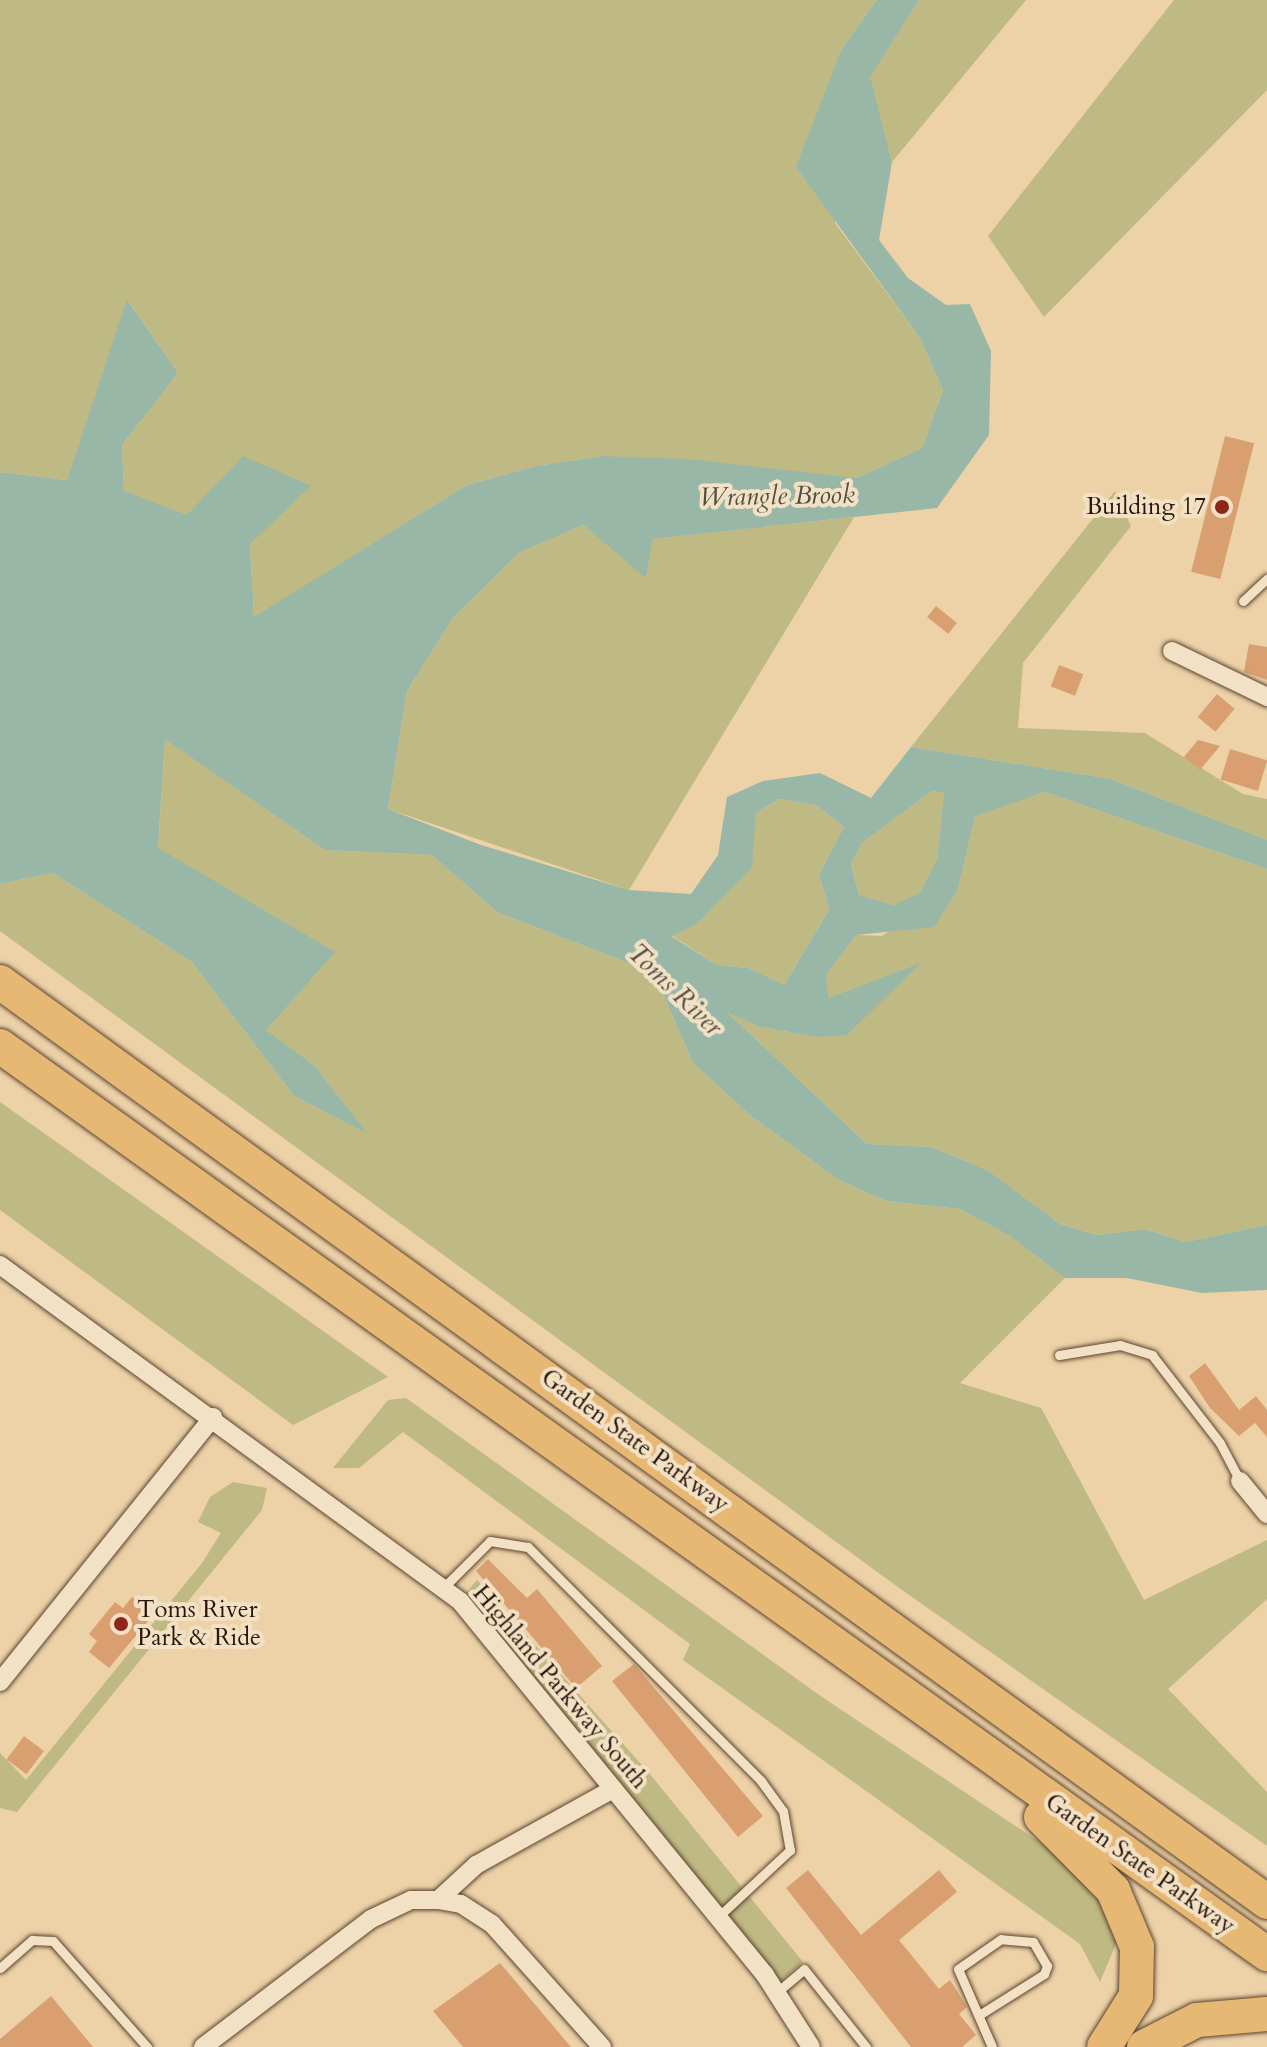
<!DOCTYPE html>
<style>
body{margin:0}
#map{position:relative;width:1267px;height:2047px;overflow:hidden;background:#edd1a7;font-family:Cardo,serif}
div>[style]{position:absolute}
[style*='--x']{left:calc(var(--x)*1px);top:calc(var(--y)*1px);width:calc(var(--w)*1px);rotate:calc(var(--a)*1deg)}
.green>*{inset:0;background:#bfb983}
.water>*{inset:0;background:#99b7a6}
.building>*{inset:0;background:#d99f71;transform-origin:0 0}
.roads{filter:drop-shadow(0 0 2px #5a4530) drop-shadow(0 0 2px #5a4530)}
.service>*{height:9px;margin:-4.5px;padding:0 4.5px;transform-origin:4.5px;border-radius:4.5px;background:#f3e1c6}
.minor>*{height:18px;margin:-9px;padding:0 9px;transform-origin:9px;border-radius:9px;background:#f3e1c6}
.motorway>*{height:34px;margin:-17px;padding:0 17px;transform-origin:17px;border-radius:17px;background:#e6b874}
.dots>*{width:22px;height:22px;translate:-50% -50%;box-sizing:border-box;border:4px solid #f3e1c6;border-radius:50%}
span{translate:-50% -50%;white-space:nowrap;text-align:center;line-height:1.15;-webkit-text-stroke:8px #f3e1c6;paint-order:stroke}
.poi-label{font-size:24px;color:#291609}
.right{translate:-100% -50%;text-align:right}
.left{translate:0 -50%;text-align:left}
.street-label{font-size:24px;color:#291609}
.water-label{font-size:26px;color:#504e40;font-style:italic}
</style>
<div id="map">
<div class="green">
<div style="clip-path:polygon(0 0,877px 0,842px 48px,835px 223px,920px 338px,943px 390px,922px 448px,857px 478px,602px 456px,536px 466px,467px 485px,254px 618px,250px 544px,124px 491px,122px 445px,178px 373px,128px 300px,67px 480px,0 472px)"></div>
<div style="clip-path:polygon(919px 0,1026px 0,892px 162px,869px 77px)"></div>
<div style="clip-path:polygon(1174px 0,1267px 0,1267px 90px,1044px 317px,988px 236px)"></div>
<div style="clip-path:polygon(1115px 491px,1131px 526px,1023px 663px,1018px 728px,1145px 733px,1243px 794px,1267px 799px,1267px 840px,1111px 779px,911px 747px)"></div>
<div style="clip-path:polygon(854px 517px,629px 890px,388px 809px,407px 691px,453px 618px,519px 553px,583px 525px,646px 577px,653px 539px)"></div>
<div style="clip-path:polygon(165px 738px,325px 850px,432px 855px,497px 912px,654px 973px,693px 1063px,751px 1116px,839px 1180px,886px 1201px,960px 1209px,1010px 1236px,1065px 1278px,960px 1383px,1041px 1408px,1144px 1600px,1267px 1540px,1267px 1599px,1168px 1689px,1267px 1792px,1267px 1846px,902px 1590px,0 931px,0 884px,53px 873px,192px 962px,294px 1096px,366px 1132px,315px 1066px,265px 1030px,334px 952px,158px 849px)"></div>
<div style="clip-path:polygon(932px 791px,944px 793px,937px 861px,920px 894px,894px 905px,859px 895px,851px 864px,862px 843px)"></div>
<div style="clip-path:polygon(1045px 792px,1267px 869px,1267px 1225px,1186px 1242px,1144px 1229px,1097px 1235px,1060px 1224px,989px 1171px,932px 1147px,867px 1144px,725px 1010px,761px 1027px,817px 1037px,919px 965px,829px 999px,826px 975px,856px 935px,882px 936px,958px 889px,975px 815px)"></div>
<div style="clip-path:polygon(779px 799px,816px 805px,844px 827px,819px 874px,829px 910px,784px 985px,749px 968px,717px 965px,671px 935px,697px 924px,751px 867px,756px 813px)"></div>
<div style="clip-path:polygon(0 1102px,388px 1377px,293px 1425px,0 1210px)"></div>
<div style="clip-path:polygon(406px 1398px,822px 1697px,1062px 1857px,1124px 1925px,1100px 1982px,1080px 1944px,683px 1660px,690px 1644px,403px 1432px,359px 1468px,333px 1468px,388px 1400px)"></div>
<div style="clip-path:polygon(233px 1482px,267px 1488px,262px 1510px,17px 1812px,0 1808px,0 1753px,26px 1780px,202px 1563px,221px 1533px,198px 1522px,210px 1497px)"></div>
<div style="clip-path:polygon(477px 1580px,649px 1773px,803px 1962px,776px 1985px,501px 1647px,465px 1594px)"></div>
</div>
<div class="water">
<div style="clip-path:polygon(evenodd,877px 0,919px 0,870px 77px,892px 162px,879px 240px,908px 278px,946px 305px,970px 304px,991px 351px,989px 435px,937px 508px,653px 539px,646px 578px,583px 525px,519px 553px,453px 618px,407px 691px,388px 809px,481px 845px,629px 890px,691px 894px,718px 855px,727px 797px,763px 781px,820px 773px,871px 798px,911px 747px,1111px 779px,1267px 840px,1267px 869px,1045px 792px,975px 816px,958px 889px,934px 927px,856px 935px,826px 975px,829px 998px,921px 963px,847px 1035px,817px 1037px,761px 1027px,727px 1012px,867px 1144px,932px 1147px,989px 1171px,1060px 1224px,1097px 1235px,1144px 1229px,1186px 1242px,1267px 1225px,1267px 1290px,1202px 1293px,1127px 1278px,1065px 1278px,1010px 1236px,960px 1209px,886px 1201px,839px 1180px,751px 1116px,693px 1063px,654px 973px,497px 912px,432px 855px,325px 850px,165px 739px,158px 848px,335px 952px,266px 1030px,315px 1066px,367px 1133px,294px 1096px,192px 962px,53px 873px,0 884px,0 472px,67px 480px,127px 299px,178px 373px,122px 445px,124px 491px,187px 515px,243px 456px,311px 486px,250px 544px,254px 617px,467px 485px,536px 466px,602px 456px,687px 459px,857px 478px,922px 448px,943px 390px,920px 338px,796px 167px,842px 48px,877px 0,932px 791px,944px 793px,937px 860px,920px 893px,894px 905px,859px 895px,851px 864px,862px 843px,932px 791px,877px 0,779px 799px,816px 805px,844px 827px,819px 874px,829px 910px,784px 985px,749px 968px,717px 965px,671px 936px,697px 924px,752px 867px,756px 813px,779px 799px)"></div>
</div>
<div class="building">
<div style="left:1225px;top:436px;width:30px;height:140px;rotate:14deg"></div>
<div style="left:936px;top:606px;width:27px;height:14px;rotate:39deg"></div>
<div style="clip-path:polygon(1249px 644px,1267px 647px,1267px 680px,1244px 672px)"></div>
<div style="left:1059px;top:665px;width:26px;height:23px;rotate:21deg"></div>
<div style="left:1217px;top:694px;width:23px;height:30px;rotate:40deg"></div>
<div style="clip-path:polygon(1198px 740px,1220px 746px,1200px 770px,1184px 757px)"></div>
<div style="left:1230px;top:749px;width:39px;height:32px;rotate:17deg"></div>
<div style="clip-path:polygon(1205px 1363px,1239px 1410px,1256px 1396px,1267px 1410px,1267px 1437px,1255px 1423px,1239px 1436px,1210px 1408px,1189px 1376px)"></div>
<div style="clip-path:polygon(488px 1559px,527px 1598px,537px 1589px,602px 1666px,576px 1688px,476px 1571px)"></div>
<div style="clip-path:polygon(132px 1597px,153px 1615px,109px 1668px,89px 1652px,97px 1641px,89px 1634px,115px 1602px,123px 1608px)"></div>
<div style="clip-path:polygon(634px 1664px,763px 1816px,738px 1837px,612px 1681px)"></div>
<div style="left:24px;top:1736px;width:25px;height:29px;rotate:37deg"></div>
<div style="clip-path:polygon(808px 1870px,861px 1935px,939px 1870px,957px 1892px,899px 1940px,939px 1989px,950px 1980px,967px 2007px,959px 2014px,976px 2035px,962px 2047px,911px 2047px,786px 1888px)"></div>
<div style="clip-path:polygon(500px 1963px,571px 2047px,463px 2047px,433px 2011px)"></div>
<div style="clip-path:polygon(51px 1996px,93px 2047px,0 2047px,0 2039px)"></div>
</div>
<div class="roads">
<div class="service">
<div style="--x:1243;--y:601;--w:33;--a:-43"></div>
<div style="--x:1059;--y:1355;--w:62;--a:-9.3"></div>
<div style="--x:1120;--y:1345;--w:34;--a:17"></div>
<div style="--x:1152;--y:1355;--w:111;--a:52.3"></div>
<div style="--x:1220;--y:1443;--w:43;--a:62.2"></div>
<div style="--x:443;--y:1588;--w:66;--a:-45"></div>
<div style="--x:490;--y:1541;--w:38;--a:9"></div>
<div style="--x:528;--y:1547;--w:330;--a:45.1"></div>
<div style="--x:761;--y:1781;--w:37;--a:54"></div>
<div style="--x:783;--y:1811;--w:40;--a:80"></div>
<div style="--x:790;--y:1850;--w:98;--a:137.1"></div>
<div style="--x:0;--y:1968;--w:43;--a:-41.2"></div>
<div style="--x:32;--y:1940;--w:21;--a:3"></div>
<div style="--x:53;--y:1941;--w:142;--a:48.4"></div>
<div style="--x:777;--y:1992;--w:35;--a:-40"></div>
<div style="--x:804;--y:1969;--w:100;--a:51.5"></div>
<div style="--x:979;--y:2015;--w:77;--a:-32.2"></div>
<div style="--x:1044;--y:1974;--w:9;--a:-69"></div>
<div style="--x:1047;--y:1966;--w:28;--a:-120"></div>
<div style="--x:1033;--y:1942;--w:32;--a:-175"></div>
<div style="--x:1001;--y:1939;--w:52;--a:145.1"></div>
<div style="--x:958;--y:1969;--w:85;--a:66.4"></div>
</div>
<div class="minor">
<div style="--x:1172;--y:651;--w:106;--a:25.8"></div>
<div style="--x:0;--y:1265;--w:570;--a:36.15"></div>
<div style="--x:460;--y:1601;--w:483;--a:50.8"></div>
<div style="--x:765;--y:1975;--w:85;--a:57.4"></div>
<div style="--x:1240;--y:1481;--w:43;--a:50.7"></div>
<div style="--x:0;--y:1682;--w:340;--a:-51.2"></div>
<div style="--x:438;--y:1900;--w:23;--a:10"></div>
<div style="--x:461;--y:1904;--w:37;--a:33"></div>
<div style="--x:492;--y:1924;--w:165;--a:48.2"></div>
<div style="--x:203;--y:2047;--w:211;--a:-37.3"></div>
<div style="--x:371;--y:1919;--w:44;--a:-25.4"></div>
<div style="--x:411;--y:1900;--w:27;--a:0"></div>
<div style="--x:438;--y:1900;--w:52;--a:-42.6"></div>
<div style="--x:476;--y:1865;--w:157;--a:-29"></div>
</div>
<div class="motorway">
<div style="--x:0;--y:982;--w:1566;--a:35.98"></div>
<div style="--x:0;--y:1046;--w:1559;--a:35.63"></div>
<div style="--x:1041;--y:1817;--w:103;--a:45.4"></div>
<div style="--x:1113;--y:1890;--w:62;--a:67.2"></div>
<div style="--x:1137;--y:1947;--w:49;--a:91.2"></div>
<div style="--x:1136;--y:1996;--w:60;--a:122.1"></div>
<div style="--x:1144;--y:2047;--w:59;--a:-27"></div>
<div style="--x:1197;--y:2020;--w:70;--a:-4.9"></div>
</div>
</div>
<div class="dots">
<div style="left:1222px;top:507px;background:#8f2418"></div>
<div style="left:121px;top:1624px;background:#8f2418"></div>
</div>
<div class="poi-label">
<span class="right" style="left:1206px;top:507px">Building 17</span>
<span class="left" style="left:137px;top:1624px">Toms River<br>Park &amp; Ride</span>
</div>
<div class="street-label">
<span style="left:635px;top:1441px;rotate:36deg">Garden State Parkway</span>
<span style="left:560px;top:1687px;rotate:50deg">Highland Parkway South</span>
<span style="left:1140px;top:1864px;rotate:35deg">Garden State Parkway</span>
</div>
<div class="water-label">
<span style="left:777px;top:496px;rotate:-1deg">Wrangle Brook</span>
<span style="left:675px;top:990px;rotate:44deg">Toms River</span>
</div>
</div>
